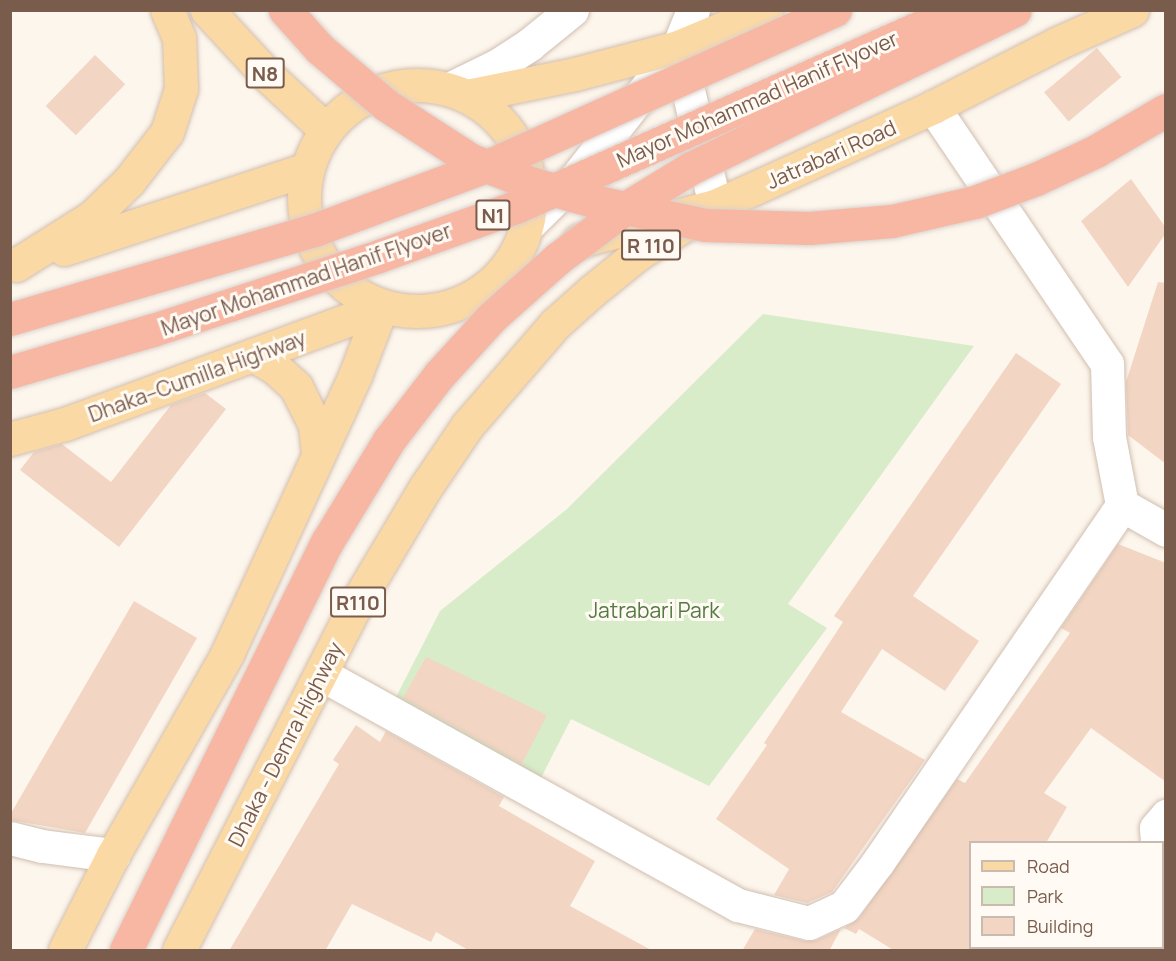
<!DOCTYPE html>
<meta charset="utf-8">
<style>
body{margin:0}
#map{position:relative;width:1176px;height:961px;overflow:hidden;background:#fdf6ec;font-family:Manrope,sans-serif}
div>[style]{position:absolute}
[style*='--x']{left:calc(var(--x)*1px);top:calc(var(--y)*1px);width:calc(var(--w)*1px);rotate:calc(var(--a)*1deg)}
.green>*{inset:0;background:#d8ecc9}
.building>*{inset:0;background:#f3d5c3;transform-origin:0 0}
.roads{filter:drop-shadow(0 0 2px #d1beb0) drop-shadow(0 0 2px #d1beb0)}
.minor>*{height:33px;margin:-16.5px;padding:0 16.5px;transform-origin:16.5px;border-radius:16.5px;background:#fff}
.secondary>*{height:33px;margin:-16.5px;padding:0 16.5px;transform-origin:16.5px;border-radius:16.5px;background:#fff}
.primary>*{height:33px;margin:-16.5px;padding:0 16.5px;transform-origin:16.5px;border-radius:16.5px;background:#fbd9a5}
.primary>.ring{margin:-16.5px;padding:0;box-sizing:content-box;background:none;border:33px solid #fbd9a5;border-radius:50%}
.bridges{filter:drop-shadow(0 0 2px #dad1cd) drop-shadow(0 0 2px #dad1cd)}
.motorway-bridge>*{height:33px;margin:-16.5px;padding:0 16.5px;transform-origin:16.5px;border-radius:16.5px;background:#f7b7a3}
span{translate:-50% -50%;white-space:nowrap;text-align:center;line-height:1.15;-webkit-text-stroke:6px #fffaf3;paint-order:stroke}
.shield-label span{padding:2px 4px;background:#fffaf3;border:2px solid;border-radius:4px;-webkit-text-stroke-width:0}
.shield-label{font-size:20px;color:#7a5c4d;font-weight:700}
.street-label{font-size:21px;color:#7a5c4d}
.park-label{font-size:21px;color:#537a41}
.frame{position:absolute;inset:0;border:12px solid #7a5c4d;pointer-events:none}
.legend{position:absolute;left:969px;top:841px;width:195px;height:108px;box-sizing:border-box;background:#fffaf3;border:2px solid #cabbb1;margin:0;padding:8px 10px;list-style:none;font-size:18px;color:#7a5c4d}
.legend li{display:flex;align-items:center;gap:12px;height:30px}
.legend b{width:30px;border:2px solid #cabbb1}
</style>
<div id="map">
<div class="green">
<div style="clip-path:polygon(763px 314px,974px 346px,788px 604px,827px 628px,709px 786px,571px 719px,541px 778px,393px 703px,440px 611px,567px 509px)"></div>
</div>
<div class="building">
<div style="left:1097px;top:48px;width:38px;height:69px;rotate:50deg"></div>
<div style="left:95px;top:55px;width:42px;height:71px;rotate:44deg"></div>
<div style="clip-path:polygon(1131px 179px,1166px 228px,1166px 233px,1128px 287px,1081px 221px)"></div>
<div style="clip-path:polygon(1158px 282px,1166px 283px,1166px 464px,1128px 435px,1126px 382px)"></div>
<div style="clip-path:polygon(1016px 353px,1061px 384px,913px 596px,979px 641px,945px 691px,882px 649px,841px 712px,925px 760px,832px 892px,807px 903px,774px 895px,789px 869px,716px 819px,767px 745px,764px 743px,843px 622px,834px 616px)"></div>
<div style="clip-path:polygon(205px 393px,226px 409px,119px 547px,20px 470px,34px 452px,62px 444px,111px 482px,171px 405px)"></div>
<div style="clip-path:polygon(1118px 544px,1166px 563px,1166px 782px,1091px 728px,1044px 793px,1067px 807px,1046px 843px,970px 843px,970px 951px,895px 951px,859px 929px,856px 934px,844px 928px,859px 918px,957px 779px,965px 783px,1070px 633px,1061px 628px)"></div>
<div style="clip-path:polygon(134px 601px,197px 638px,85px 833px,10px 820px,10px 815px)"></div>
<div style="clip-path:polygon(426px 657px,547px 715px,522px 764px,403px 698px)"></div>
<div style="clip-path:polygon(356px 725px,380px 742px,386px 731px,504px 797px,499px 806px,595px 861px,570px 906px,653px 951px,470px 951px,436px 932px,431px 942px,352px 904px,325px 951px,229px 951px,339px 764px,333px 760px)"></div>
<div style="clip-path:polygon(755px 929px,805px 941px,817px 940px,841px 929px,829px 951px,742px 951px)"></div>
</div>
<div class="roads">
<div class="minor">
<div style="--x:933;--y:107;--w:310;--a:55.9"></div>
<div style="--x:1107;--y:364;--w:73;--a:88.4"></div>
<div style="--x:1109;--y:437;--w:69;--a:79.2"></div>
<div style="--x:1122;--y:505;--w:51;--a:29.6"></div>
<div style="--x:321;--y:674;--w:477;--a:29"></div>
<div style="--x:738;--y:905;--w:73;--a:14.2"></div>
<div style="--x:809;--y:923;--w:38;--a:-25"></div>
<div style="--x:844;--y:907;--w:56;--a:-52.9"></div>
<div style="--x:878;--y:862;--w:432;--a:-55.6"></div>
<div style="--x:10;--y:838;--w:33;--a:14"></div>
<div style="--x:42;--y:846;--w:72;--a:7.2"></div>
<div style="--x:1157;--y:842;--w:14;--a:-94"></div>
<div style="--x:1156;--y:828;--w:16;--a:-50"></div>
</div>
<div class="secondary">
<div style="--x:693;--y:10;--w:40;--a:112"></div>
<div style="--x:678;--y:47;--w:163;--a:76.9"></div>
<div style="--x:449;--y:89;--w:55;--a:-26.1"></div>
<div style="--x:498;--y:65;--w:38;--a:-33"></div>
<div style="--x:530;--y:44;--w:54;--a:-39"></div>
<div style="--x:528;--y:225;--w:66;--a:-44.4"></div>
<div style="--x:575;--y:179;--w:167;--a:-52"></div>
</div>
<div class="primary">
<div style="--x:207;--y:10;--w:88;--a:47.3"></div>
<div style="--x:267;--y:75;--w:81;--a:43"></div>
<div class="ring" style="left:304px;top:85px;width:193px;height:193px"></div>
<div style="--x:467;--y:96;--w:110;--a:-11.5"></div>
<div style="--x:575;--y:74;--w:106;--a:-14.7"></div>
<div style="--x:678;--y:47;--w:96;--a:-22.6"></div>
<div style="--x:579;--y:241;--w:140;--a:-14.4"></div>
<div style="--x:715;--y:206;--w:239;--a:-24.4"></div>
<div style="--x:933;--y:107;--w:140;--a:-27.1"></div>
<div style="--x:1058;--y:43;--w:81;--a:-24"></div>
<div style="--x:64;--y:249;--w:256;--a:-18.2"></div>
<div style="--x:16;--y:265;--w:90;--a:-32.3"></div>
<div style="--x:92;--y:217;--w:52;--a:-44.2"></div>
<div style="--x:129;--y:181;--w:62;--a:-52.2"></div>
<div style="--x:167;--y:132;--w:45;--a:-72"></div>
<div style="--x:181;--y:89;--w:51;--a:-92.2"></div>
<div style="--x:179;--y:38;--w:30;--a:-113"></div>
<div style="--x:253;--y:355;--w:24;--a:30"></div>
<div style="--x:274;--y:367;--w:30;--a:42"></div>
<div style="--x:296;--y:387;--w:42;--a:63.4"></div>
<div style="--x:315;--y:425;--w:27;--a:84"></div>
<div style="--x:10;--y:439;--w:57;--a:-15.3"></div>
<div style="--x:65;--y:424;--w:337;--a:-20.2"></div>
<div style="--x:65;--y:950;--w:106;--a:-63.2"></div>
<div style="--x:113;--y:855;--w:231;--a:-60.4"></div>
<div style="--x:227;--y:654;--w:309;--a:-65.3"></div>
<div style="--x:356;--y:373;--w:70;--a:-69"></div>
<div style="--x:179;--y:950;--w:397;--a:-62.9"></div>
<div style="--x:360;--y:597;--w:127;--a:-59.2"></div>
<div style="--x:425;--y:488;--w:75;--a:-55.9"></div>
<div style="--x:467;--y:426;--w:135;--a:-49.2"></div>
<div style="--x:555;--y:324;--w:50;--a:-41.7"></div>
<div style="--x:592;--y:291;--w:60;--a:-39"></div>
<div style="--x:639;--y:253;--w:89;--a:-31.7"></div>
</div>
</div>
<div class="bridges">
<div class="motorway-bridge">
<div style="--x:285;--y:10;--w:52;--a:48.1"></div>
<div style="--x:320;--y:49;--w:87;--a:40.3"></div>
<div style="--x:386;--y:105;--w:101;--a:32.9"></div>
<div style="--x:471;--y:160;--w:66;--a:21.2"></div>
<div style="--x:533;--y:184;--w:66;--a:15.7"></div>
<div style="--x:597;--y:202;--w:110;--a:12"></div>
<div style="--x:705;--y:225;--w:104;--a:1.7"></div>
<div style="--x:809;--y:228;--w:83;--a:-4.8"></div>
<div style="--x:892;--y:221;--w:85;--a:-12.9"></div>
<div style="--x:975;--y:202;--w:65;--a:-20.7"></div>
<div style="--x:1036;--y:179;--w:66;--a:-25"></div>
<div style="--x:1096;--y:151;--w:81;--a:-30.4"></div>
<div style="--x:10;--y:319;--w:320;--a:-16.3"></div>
<div style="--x:317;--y:229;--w:187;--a:-20.4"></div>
<div style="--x:492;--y:164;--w:376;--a:-24.2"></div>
<div style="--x:10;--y:372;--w:149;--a:-16.4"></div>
<div style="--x:153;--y:330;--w:238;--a:-18.1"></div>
<div style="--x:379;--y:256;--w:145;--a:-19.7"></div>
<div style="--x:516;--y:207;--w:484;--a:-24"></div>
<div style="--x:126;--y:950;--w:455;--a:-63.8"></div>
<div style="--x:327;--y:542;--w:119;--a:-58.7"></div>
<div style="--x:389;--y:440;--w:82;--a:-52.4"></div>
<div style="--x:439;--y:375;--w:79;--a:-47.6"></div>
<div style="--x:492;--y:317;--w:87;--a:-41.7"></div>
<div style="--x:557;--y:259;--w:84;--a:-36.7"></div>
<div style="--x:624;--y:209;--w:79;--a:-31.5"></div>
<div style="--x:691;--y:168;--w:360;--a:-26"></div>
</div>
</div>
<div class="shield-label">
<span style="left:265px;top:73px">N8</span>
<span style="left:493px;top:215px">N1</span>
<span style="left:651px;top:245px">R 110</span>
<span style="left:358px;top:602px">R110</span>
</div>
<div class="street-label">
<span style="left:757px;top:99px;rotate:-24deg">Mayor Mohammad Hanif Flyover</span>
<span style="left:831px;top:154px;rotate:-24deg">Jatrabari Road</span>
<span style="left:306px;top:279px;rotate:-19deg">Mayor Mohammad Hanif Flyover</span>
<span style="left:197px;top:376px;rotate:-20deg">Dhaka–Cumilla Highway</span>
<span style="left:285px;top:744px;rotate:-63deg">Dhaka - Demra Highway</span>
</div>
<div class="park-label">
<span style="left:654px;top:610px">Jatrabari Park</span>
</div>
<div class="frame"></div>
<ul class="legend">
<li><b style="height:8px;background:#fbd9a5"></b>Road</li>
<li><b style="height:16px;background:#d8ecc9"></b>Park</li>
<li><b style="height:16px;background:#f3d5c3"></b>Building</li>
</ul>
</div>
